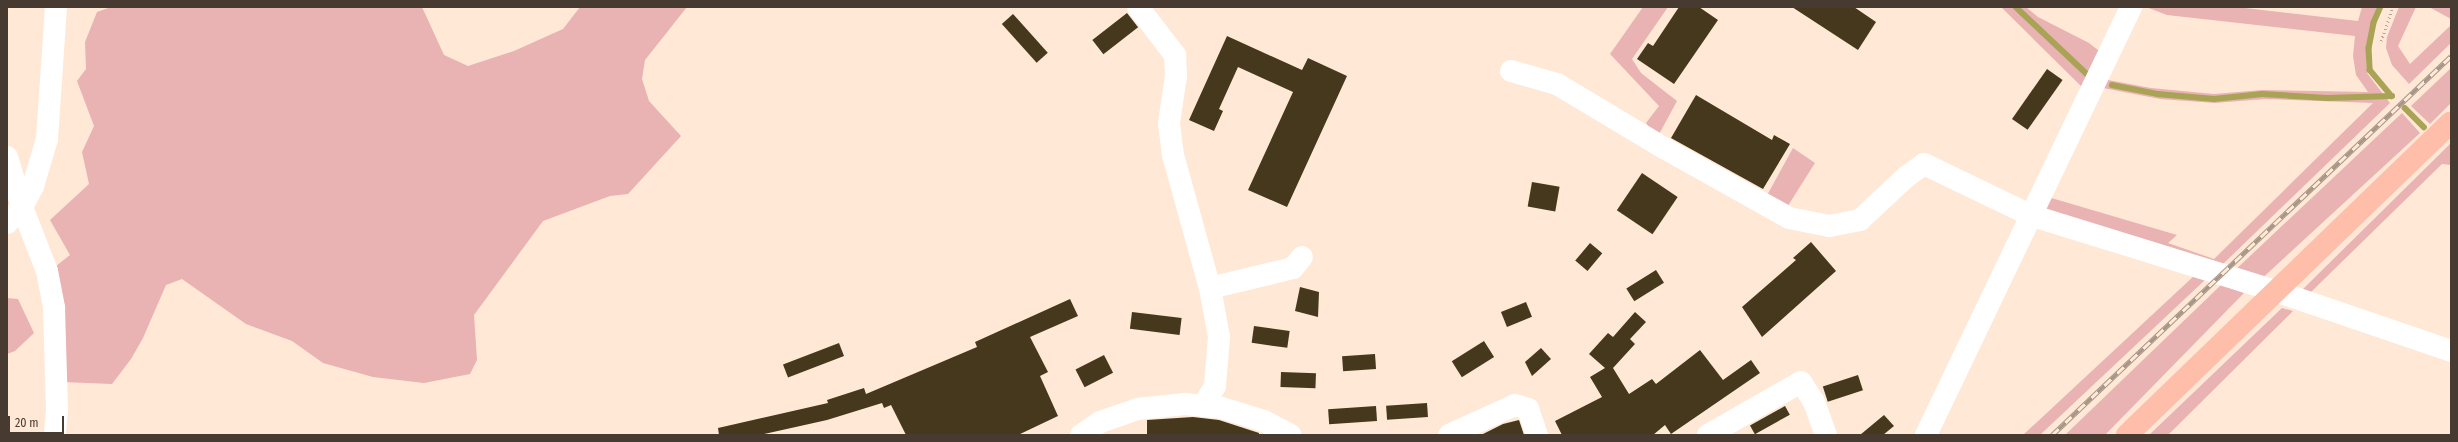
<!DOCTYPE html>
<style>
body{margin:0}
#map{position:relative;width:2458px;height:442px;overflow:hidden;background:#ffe8d5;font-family:"Fira Sans Condensed",sans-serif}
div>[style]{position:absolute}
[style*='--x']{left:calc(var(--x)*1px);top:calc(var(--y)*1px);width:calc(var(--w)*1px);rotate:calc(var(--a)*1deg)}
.green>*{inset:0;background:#e9b2b3}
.stream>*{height:5.5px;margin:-2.75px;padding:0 2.75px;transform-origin:2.75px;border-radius:2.75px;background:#a8a355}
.building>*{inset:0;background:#45381d;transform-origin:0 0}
.path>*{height:2.5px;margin-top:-1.25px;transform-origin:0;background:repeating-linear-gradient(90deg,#b5a293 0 1px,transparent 0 4px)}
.street>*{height:22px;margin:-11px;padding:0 11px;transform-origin:11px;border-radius:11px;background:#fff}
.primary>*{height:22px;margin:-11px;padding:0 11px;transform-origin:11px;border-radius:11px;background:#febea9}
.rail>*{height:4.5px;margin-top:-2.25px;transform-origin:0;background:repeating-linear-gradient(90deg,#ffe8d5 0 9px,#a79587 0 18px);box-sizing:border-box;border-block:1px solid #a79587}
span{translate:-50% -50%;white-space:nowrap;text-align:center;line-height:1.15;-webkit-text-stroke:4px #ffe8d5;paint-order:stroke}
.frame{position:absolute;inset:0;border:8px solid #463a31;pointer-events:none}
.scale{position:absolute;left:8px;top:416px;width:56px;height:18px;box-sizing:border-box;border:2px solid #463a31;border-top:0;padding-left:5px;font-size:12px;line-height:14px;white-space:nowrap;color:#463a31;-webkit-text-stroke:3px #ffe8d5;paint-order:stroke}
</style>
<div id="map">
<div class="green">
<div style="clip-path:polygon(111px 7px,422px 7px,444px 55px,468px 66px,514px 51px,563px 29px,580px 7px,687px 7px,645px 60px,642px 79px,649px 101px,681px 136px,628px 194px,610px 196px,543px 221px,474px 315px,477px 360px,470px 374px,424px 383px,373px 377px,323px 363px,292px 341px,246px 324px,182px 279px,166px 285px,143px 338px,131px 359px,112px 384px,63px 382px,51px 270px,70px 255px,50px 220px,89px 184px,82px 152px,94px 126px,77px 81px,86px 69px,85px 42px,97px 12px)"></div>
<div style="clip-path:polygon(1643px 7px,1668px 7px,1632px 59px,1641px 73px,1677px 101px,1657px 138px,1646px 123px,1659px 106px,1610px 54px)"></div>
<div style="clip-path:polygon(2001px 7px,2026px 7px,2038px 17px,2089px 43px,2103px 54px,2084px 89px)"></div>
<div style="clip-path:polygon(2146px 7px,2236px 7px,2358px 21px,2362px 7px,2378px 7px,2371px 25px,2366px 53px,2367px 73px,2390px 103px,2224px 263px,2217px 268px,2046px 211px,2045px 205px,2048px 197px,2177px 235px,2168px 243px,2214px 259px,2373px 103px,2265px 99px,2215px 103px,2160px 99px,2098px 87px,2108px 80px,2151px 88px,2214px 94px,2262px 90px,2368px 92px,2356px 75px,2353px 56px,2355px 36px,2167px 15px)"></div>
<div style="clip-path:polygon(2399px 7px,2416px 7px,2398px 46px,2410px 64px,2451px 25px,2451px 43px,2409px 84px,2392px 65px,2386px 48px,2387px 37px)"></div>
<div style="clip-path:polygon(2427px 7px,2451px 7px,2451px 19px,2429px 7px)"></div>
<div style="clip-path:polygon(2451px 68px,2451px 103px,2430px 124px,2411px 106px)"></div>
<div style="clip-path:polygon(2402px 113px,2420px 133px,2258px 282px,2232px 273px)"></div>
<div style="clip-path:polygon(2451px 143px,2451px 165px,2442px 164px,2311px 292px,2301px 291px)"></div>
<div style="clip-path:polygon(1793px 148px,1815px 163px,1784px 212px,1765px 199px)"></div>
<div style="clip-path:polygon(2195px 275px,2206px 279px,2040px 435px,2023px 435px)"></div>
<div style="clip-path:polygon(2221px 285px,2244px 293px,2105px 435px,2065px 435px)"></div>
<div style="clip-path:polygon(7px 298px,18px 299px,34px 333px,15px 351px,7px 354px)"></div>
<div style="clip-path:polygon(2282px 308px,2293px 311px,2168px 435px,2149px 435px)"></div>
</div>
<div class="stream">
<div style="--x:2016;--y:7;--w:98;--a:43.3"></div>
<div style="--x:2381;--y:7;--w:17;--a:114"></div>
<div style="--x:2374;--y:23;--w:25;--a:101"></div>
<div style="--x:2369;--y:48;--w:22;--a:87"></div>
<div style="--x:2370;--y:70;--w:34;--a:50"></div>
<div style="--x:2112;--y:85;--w:47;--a:11.1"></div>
<div style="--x:2158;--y:94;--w:56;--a:5.1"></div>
<div style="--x:2214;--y:99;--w:48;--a:-5.9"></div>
<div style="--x:2262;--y:94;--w:65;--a:3.5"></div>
<div style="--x:2327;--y:98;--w:65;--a:-1.8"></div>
<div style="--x:2405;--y:108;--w:27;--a:45"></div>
</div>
<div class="building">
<div style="clip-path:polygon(1679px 7px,1699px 7px,1718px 20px,1674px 84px,1637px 59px,1648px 43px,1653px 46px)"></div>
<div style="clip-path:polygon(1792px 7px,1854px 7px,1876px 22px,1858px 50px)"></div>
<div style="left:1127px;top:13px;width:18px;height:44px;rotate:52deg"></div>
<div style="left:1013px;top:14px;width:52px;height:15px;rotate:48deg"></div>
<div style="clip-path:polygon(1227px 36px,1302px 70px,1308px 58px,1347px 76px,1287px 207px,1248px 190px,1293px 92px,1238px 67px,1219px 109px,1223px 111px,1214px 131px,1189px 120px)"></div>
<div style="left:2047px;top:69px;width:19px;height:61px;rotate:35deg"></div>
<div style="clip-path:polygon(1696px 95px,1772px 140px,1774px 135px,1790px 144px,1763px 189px,1671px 138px)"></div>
<div style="left:1642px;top:173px;width:43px;height:45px;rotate:34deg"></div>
<div style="left:1532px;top:182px;width:28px;height:25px;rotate:10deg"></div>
<div style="clip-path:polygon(1811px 242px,1836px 271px,1762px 337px,1742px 307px,1796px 260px,1793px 258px)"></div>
<div style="left:1590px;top:243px;width:16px;height:23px;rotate:40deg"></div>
<div style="left:1656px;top:270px;width:15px;height:35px;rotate:58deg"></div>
<div style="clip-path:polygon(1300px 287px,1319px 292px,1318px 317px,1295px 311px)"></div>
<div style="clip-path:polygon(1070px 299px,1078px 316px,1030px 337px,1048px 372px,1040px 376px,1058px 416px,1018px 435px,906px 435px,891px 405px,884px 408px,882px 403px,827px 420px,760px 435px,719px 435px,718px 428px,828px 403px,827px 400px,864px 388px,866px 394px,977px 347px,975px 342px)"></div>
<div style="left:1526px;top:302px;width:16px;height:27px;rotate:68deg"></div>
<div style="left:1132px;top:312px;width:50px;height:17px;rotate:7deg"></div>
<div style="clip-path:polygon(1635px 312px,1646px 322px,1630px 339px,1635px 344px,1613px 368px,1629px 394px,1652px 379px,1656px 384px,1700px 350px,1723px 380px,1751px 360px,1760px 373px,1671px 434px,1665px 425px,1653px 435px,1562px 435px,1555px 421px,1602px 397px,1590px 377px,1605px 368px,1589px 354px,1608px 333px,1613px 337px)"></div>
<div style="left:1254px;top:326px;width:36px;height:17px;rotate:8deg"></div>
<div style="left:1484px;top:341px;width:19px;height:38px;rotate:58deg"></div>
<div style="left:839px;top:343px;width:14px;height:60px;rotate:69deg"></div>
<div style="clip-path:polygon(1541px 348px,1551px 359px,1532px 376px,1525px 362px)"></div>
<div style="left:1375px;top:354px;width:15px;height:33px;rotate:86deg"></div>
<div style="left:1104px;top:355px;width:20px;height:32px;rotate:63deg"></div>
<div style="left:1281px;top:372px;width:35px;height:15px;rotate:2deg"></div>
<div style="left:1858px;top:375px;width:16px;height:37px;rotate:72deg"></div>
<div style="left:1427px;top:403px;width:14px;height:41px;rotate:86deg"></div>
<div style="left:1376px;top:406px;width:15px;height:48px;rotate:86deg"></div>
<div style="left:1785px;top:406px;width:10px;height:40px;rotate:61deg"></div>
<div style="clip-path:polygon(1884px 415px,1894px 426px,1883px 435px,1860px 435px)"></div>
<div style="clip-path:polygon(1193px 417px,1219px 420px,1259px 433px,1259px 435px,1147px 435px,1147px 420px)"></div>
<div style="clip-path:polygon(1519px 420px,1524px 435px,1481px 435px,1503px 424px)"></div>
</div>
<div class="path">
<div style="--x:2381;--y:41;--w:36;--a:-71"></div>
</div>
<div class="street">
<div style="--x:1138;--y:7;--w:61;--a:52.4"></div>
<div style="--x:1175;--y:55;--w:21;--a:87"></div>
<div style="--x:1176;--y:76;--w:48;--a:98.5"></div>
<div style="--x:1169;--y:123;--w:32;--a:83"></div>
<div style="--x:1173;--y:155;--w:138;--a:74.5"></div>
<div style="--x:1210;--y:288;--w:50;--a:79.6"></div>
<div style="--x:1219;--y:337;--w:49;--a:94.7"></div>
<div style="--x:1215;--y:386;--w:23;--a:121"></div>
<div style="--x:1511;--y:71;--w:48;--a:15.8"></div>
<div style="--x:1557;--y:84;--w:125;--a:30.9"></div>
<div style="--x:1664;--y:148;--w:143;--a:29.2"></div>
<div style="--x:1789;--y:218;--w:41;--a:11.3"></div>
<div style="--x:1829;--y:226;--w:32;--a:-11"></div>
<div style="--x:1860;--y:220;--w:63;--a:-43.1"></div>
<div style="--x:1906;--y:177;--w:22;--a:-36"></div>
<div style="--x:1924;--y:164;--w:118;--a:25.7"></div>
<div style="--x:2030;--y:215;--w:257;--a:17.2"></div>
<div style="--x:2275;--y:291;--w:186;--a:18.8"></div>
<div style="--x:7;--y:157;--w:52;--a:73.3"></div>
<div style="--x:22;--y:207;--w:69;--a:68.7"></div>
<div style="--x:47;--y:271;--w:38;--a:79"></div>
<div style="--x:54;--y:308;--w:102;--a:88.3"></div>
<div style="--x:57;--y:410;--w:25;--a:95"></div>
<div style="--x:7;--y:223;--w:22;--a:-47"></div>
<div style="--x:22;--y:207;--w:24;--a:-62"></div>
<div style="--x:33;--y:186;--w:49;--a:-73.4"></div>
<div style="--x:47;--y:139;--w:132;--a:-86.1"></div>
<div style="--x:1210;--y:288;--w:85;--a:-13.5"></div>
<div style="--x:1293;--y:268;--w:14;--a:-51"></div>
<div style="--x:1081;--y:435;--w:23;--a:-34"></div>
<div style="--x:1100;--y:422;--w:39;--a:-19"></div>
<div style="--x:1137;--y:409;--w:48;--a:-5.9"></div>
<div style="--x:1185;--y:404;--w:37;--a:6"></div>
<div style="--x:1222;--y:408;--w:44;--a:17.2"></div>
<div style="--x:1264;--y:421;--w:30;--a:28"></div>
<div style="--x:1449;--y:435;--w:72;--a:-24.4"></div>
<div style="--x:1515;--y:405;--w:14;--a:17"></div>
<div style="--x:1528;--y:409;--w:28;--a:71"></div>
<div style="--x:1708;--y:435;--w:107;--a:-29.7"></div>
<div style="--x:1801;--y:382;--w:24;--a:57"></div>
<div style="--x:1814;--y:402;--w:35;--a:70"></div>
<div style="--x:1926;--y:435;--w:475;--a:-64.4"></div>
</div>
<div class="primary">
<div style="--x:2127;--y:435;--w:450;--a:-44"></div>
</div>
<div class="rail">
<div style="--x:2052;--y:435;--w:550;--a:-43.53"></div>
</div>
<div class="frame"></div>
<div class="scale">20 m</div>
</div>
